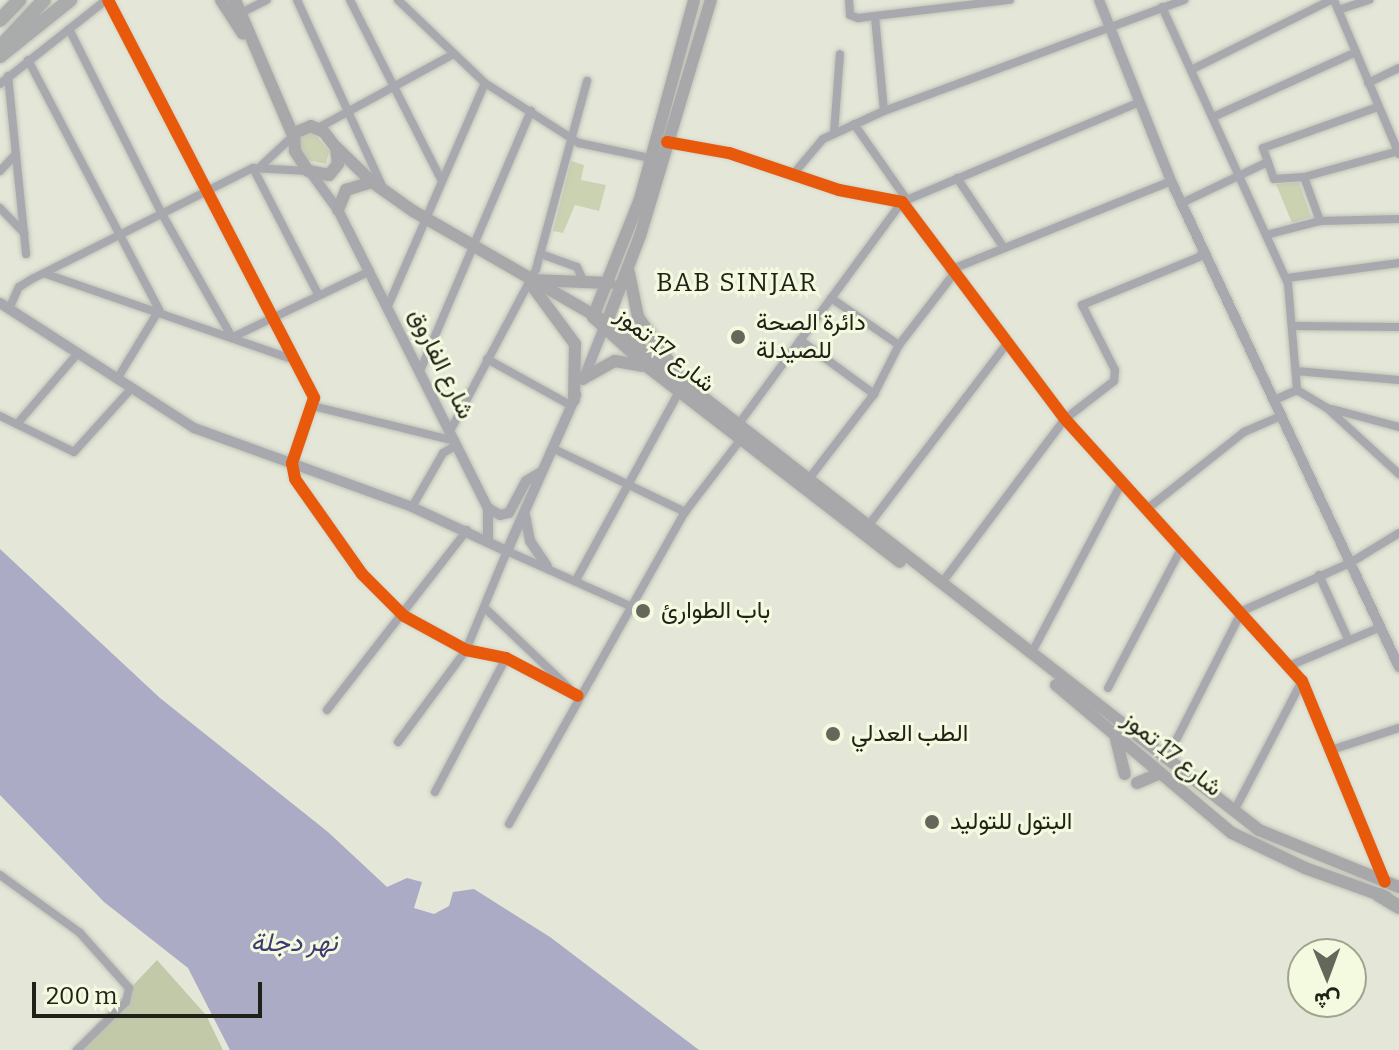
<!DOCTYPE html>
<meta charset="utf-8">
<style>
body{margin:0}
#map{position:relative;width:1399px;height:1050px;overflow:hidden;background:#e4e7d8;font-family:Bitter,Vazirmatn,serif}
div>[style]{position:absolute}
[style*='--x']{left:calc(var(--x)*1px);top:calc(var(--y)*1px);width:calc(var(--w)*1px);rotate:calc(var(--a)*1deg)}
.green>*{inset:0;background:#cbd2b2}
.forest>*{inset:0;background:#c2c9a8}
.water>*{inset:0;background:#ababc6}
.roads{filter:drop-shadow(0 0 2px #c0c2b7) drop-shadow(0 0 2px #c0c2b7)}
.minor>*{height:8px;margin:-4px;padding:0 4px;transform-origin:4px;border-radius:4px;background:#a8a9ae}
.tertiary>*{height:10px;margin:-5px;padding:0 5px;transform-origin:5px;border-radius:5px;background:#a8a9ae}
.secondary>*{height:12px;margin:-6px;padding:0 6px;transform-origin:6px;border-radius:6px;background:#a8a8aa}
.primary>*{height:14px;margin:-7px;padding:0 7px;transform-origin:7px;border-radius:7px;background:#aaabab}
.trunk>*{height:14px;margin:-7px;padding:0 7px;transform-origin:7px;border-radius:7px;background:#a7a8a8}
.cycleway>*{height:12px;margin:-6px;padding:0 6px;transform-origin:6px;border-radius:6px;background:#e8590c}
.dots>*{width:22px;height:22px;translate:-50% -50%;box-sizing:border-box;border:4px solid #f4fadf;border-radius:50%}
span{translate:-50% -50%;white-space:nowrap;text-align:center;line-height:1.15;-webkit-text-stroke:6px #f4fadf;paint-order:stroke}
.poi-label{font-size:24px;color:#202218}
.left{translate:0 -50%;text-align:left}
.street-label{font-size:24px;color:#202218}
.neighbourhood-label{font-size:26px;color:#202218;letter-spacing:2px}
.water-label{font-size:26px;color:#3f3973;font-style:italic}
.north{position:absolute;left:1287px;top:938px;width:80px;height:80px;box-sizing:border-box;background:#f4fadf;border:2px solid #9fa48f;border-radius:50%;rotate:179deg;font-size:22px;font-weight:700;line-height:32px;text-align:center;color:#202218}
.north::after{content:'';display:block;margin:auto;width:28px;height:36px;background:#65675b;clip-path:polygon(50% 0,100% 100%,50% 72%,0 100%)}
.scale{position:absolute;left:32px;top:982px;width:230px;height:36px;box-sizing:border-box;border:4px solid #202218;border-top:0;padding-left:10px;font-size:24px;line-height:28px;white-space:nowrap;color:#202218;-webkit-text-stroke:6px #f4fadf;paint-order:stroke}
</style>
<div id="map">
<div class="green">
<div style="clip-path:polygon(311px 130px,329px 151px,326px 164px,307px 160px,301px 151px,299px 134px)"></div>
<div style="clip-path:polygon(571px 161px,584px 165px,581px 180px,606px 185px,599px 211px,575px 205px,563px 233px,553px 231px)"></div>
<div style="clip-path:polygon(1299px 182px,1311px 217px,1292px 223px,1276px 184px)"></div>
</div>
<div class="forest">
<div style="clip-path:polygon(157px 960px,206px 1015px,223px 1050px,72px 1050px)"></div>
</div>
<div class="water">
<div style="clip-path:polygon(0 549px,160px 698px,328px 832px,387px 887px,407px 878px,422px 882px,414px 908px,434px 914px,449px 906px,453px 892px,474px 889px,550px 937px,699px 1050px,230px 1050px,188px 968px,104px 902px,0 795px)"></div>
</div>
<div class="roads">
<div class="minor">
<div style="--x:108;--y:0;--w:448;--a:62.6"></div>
<div style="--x:314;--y:398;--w:69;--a:108.7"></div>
<div style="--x:292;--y:463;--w:16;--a:79"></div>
<div style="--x:295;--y:479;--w:116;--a:54.8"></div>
<div style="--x:362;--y:574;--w:59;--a:45"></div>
<div style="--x:404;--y:616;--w:71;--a:28.7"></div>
<div style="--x:466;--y:650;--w:41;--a:11.3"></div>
<div style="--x:506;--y:658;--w:81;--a:27.8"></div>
<div style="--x:297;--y:0;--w:207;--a:65.4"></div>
<div style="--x:350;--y:0;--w:203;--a:63.1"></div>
<div style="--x:398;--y:0;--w:120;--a:43.7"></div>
<div style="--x:485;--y:83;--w:112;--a:32.6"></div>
<div style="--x:579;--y:143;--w:73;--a:11.9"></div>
<div style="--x:849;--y:0;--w:15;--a:86"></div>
<div style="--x:850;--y:15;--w:9;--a:21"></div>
<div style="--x:858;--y:18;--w:153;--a:-6.8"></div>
<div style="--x:1334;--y:0;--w:167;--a:67.1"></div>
<div style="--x:1162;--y:7;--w:304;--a:65.5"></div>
<div style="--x:1288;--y:284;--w:106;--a:85.1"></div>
<div style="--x:1297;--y:390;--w:24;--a:156"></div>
<div style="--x:1338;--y:10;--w:33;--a:-18"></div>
<div style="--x:241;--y:13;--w:29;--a:-27"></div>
<div style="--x:875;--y:17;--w:94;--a:84.5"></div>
<div style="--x:69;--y:29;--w:207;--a:63.3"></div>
<div style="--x:162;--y:214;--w:142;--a:60.4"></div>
<div style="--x:28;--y:60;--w:282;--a:62.3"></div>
<div style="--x:159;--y:310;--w:81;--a:121.3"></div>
<div style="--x:1191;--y:70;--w:157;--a:-26.6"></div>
<div style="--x:8;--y:76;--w:179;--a:84.2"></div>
<div style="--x:1368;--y:83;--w:34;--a:-26"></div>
<div style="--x:0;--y:84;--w:135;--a:-38.4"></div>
<div style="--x:1213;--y:117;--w:157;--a:-24.4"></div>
<div style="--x:854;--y:124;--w:93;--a:55.1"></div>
<div style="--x:318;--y:128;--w:155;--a:-28.6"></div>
<div style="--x:834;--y:133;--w:79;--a:-85.7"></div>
<div style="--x:667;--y:142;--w:63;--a:10.1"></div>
<div style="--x:729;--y:153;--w:116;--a:18.6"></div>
<div style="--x:839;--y:190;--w:64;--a:10.8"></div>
<div style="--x:902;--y:202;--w:271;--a:53.1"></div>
<div style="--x:1065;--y:419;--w:353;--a:47.9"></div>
<div style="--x:1302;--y:681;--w:217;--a:67.6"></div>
<div style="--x:1268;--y:162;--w:15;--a:-110"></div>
<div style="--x:1263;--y:148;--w:122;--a:-19.6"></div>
<div style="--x:261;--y:166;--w:44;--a:-43.2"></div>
<div style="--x:253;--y:168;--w:142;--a:62.7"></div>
<div style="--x:0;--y:171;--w:23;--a:-47"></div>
<div style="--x:795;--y:172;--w:43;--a:-49.7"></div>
<div style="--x:823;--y:139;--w:67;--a:-24.7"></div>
<div style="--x:884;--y:111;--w:320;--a:-20.3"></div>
<div style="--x:1304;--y:177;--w:47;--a:70"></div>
<div style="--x:957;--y:178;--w:84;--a:56.1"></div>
<div style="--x:1184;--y:202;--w:93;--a:-25.5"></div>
<div style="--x:1268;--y:162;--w:18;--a:71"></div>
<div style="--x:1274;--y:179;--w:30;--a:-4"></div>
<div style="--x:1304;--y:177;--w:98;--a:-15.3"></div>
<div style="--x:0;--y:208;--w:35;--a:46"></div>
<div style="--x:1266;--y:235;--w:56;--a:-14.5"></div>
<div style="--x:1320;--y:221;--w:79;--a:-1.5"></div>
<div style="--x:541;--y:254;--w:38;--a:20"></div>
<div style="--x:577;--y:267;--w:17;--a:65"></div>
<div style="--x:950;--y:270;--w:238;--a:-21.9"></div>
<div style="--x:46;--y:274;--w:263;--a:19.1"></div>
<div style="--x:1287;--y:278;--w:113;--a:-7.6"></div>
<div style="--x:831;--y:298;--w:83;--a:34.7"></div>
<div style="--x:388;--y:306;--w:243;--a:-66.5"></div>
<div style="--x:9;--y:309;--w:24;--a:-66"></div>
<div style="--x:19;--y:287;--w:15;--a:-32"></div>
<div style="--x:32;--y:279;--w:247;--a:-26.7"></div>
<div style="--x:253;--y:168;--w:55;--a:3.1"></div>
<div style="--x:1293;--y:326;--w:106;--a:0.5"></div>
<div style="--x:233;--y:337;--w:152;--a:-25.7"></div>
<div style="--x:800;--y:340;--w:92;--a:36.1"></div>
<div style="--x:487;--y:359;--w:97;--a:28.9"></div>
<div style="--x:420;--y:371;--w:283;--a:-66.9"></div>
<div style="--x:1296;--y:371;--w:103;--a:5"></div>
<div style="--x:1297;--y:390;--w:35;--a:31"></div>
<div style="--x:1327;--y:408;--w:98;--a:42.5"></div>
<div style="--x:313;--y:406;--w:146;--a:13.8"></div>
<div style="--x:1332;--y:409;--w:69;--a:15"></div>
<div style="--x:0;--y:416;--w:82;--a:25.9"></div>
<div style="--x:74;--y:452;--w:85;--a:-47.9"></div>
<div style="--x:17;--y:424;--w:94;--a:-49.3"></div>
<div style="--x:738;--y:425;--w:277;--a:-53.7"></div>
<div style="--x:902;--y:202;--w:255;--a:-22.8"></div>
<div style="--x:450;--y:431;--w:183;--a:-62"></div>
<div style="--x:536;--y:269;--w:195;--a:-74.8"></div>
<div style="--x:552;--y:448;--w:148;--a:25.7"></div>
<div style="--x:808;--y:480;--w:108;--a:-52.5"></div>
<div style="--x:874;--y:394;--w:55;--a:-63"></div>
<div style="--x:899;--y:345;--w:88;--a:-52.4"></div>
<div style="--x:412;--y:507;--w:62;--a:-60.1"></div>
<div style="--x:443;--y:453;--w:16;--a:-30"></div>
<div style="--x:1147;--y:509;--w:124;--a:-38.4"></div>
<div style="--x:1244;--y:432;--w:40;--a:-23.4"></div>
<div style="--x:868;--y:526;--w:228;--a:-52.7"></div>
<div style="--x:1319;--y:575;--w:70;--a:65.6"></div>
<div style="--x:576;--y:580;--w:214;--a:-61.3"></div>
<div style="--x:941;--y:584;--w:206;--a:-53.1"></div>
<div style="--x:1065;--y:419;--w:62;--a:-37.8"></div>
<div style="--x:1114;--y:381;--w:11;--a:-85"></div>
<div style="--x:1115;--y:370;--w:73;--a:-116.9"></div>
<div style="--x:1082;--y:305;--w:126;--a:-22.3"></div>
<div style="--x:1199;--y:257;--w:6;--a:-51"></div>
<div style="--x:487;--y:610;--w:113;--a:43.6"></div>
<div style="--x:1031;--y:654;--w:195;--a:-62.1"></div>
<div style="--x:1289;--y:666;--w:100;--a:-23"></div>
<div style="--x:1108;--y:688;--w:157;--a:-62.3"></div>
<div style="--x:327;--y:710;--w:228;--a:-52.1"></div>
<div style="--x:398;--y:742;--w:114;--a:-53.5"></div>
<div style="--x:466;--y:650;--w:107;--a:-67.5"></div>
<div style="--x:507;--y:551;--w:135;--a:24.1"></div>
<div style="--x:1331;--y:750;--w:71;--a:-17.9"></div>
<div style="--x:1166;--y:760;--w:167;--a:-63"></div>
<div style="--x:1242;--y:611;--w:118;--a:-24"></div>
<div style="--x:1350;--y:563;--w:57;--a:-31.5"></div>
<div style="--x:435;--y:792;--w:152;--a:-62.1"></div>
<div style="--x:1234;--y:811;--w:147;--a:-62.4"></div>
<div style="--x:509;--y:824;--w:358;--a:-60.6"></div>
<div style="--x:685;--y:512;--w:92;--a:-52.5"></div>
<div style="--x:0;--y:875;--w:99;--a:35.9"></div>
<div style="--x:80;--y:933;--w:74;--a:48.3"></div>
<div style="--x:129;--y:988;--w:14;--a:102"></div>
<div style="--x:126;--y:1002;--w:69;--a:135.6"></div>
</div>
<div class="tertiary">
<div style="--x:1099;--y:0;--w:195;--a:68.3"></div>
<div style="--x:1171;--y:181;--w:537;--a:64.87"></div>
<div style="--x:311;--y:173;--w:46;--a:53.9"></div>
<div style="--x:338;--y:210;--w:334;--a:63.3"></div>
<div style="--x:488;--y:508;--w:14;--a:30"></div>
<div style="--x:500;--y:515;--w:9;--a:-13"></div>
<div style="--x:509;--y:513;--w:36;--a:-62"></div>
<div style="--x:526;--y:481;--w:17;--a:-31"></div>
<div style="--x:0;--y:303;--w:231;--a:32.8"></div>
<div style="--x:194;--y:428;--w:232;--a:19.9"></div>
<div style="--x:412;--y:507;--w:105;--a:24.9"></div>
<div style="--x:507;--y:551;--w:171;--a:-66.1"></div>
<div style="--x:583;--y:380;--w:54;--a:-68.2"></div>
<div style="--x:488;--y:508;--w:32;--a:90"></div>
<div style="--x:525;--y:515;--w:26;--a:79"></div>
<div style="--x:530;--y:541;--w:30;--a:56"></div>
</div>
<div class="secondary">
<div style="--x:221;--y:0;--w:40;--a:57.1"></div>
<div style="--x:235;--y:0;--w:147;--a:66.8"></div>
<div style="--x:311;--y:126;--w:14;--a:25"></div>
<div style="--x:324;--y:132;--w:20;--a:53"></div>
<div style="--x:336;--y:148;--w:16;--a:83"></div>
<div style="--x:338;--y:164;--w:14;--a:129"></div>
<div style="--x:329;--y:175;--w:21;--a:-169"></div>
<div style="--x:308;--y:171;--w:24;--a:-123"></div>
<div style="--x:295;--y:151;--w:18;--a:-93"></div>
<div style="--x:294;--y:133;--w:18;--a:-22"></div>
<div style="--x:335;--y:146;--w:52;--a:44.2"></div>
<div style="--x:372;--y:182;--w:50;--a:35.3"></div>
<div style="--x:413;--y:211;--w:225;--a:29.9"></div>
<div style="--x:608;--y:323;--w:825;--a:37.91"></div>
<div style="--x:1259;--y:830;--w:151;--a:22.2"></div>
<div style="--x:338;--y:210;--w:22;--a:-68"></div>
<div style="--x:346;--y:190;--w:27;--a:-17"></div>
<div style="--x:629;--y:273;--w:45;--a:78.4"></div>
<div style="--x:638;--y:317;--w:68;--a:55.1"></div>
<div style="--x:531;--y:280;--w:79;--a:2.2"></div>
<div style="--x:530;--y:283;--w:76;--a:53.6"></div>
<div style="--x:575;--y:344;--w:56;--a:91"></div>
<div style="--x:593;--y:317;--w:76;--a:42.3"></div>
<div style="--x:649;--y:368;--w:317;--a:37.7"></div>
<div style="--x:593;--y:317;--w:127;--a:-68.3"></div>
<div style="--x:640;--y:199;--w:206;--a:-74.8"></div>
<div style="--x:605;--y:327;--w:97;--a:-69"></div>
<div style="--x:640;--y:236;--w:246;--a:-73.3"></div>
<div style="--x:584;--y:378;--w:35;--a:-29"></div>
<div style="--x:615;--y:361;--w:28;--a:10"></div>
<div style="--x:1056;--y:685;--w:230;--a:40.1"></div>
<div style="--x:1232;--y:833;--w:81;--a:25.6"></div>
<div style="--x:1305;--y:868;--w:86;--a:19.7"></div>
<div style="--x:1116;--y:739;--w:36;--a:76"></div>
<div style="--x:1137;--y:783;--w:25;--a:-23"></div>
</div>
<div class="primary">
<div style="--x:0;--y:20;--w:28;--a:-46"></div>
<div style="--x:0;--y:47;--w:64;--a:-46.9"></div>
<div style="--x:0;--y:56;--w:90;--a:-38.7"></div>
</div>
<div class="trunk">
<div style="--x:1379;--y:895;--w:23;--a:31"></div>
</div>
</div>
<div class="cycleway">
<div style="--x:108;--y:0;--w:448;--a:62.6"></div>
<div style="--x:314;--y:398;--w:69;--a:108.7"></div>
<div style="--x:292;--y:463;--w:16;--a:79"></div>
<div style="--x:295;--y:479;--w:116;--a:54.8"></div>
<div style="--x:362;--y:574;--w:59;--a:45"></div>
<div style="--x:404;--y:616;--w:71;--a:28.7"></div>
<div style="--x:466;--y:650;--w:41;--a:11.3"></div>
<div style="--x:506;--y:658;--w:81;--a:27.8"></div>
<div style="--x:667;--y:142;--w:63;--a:10.1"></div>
<div style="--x:729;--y:153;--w:116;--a:18.6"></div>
<div style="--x:839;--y:190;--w:64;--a:10.8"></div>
<div style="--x:902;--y:202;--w:271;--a:53.1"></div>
<div style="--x:1065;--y:419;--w:353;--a:47.9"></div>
<div style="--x:1302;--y:681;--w:217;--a:67.6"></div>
</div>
<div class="dots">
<div style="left:738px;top:337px;background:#65675b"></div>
<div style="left:643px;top:611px;background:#65675b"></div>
<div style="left:833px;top:734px;background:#65675b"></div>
<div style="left:932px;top:822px;background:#65675b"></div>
</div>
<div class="poi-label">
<span class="left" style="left:756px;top:337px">دائرة الصحة<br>للصيدلة</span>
<span class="left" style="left:661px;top:611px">باب الطوارئ</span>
<span class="left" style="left:851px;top:734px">الطب العدلي</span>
<span class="left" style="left:950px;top:822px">البتول للتوليد</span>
</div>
<div class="street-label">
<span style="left:665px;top:350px;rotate:39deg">شارع 17 تموز</span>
<span style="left:441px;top:364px;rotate:64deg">شارع الفاروق</span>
<span style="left:1172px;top:754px;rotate:39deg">شارع 17 تموز</span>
</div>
<div class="neighbourhood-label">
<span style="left:737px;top:283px">BAB SINJAR</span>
</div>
<div class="water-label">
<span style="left:294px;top:943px">نهر دجلة</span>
</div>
<div class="north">ش</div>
<div class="scale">200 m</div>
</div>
